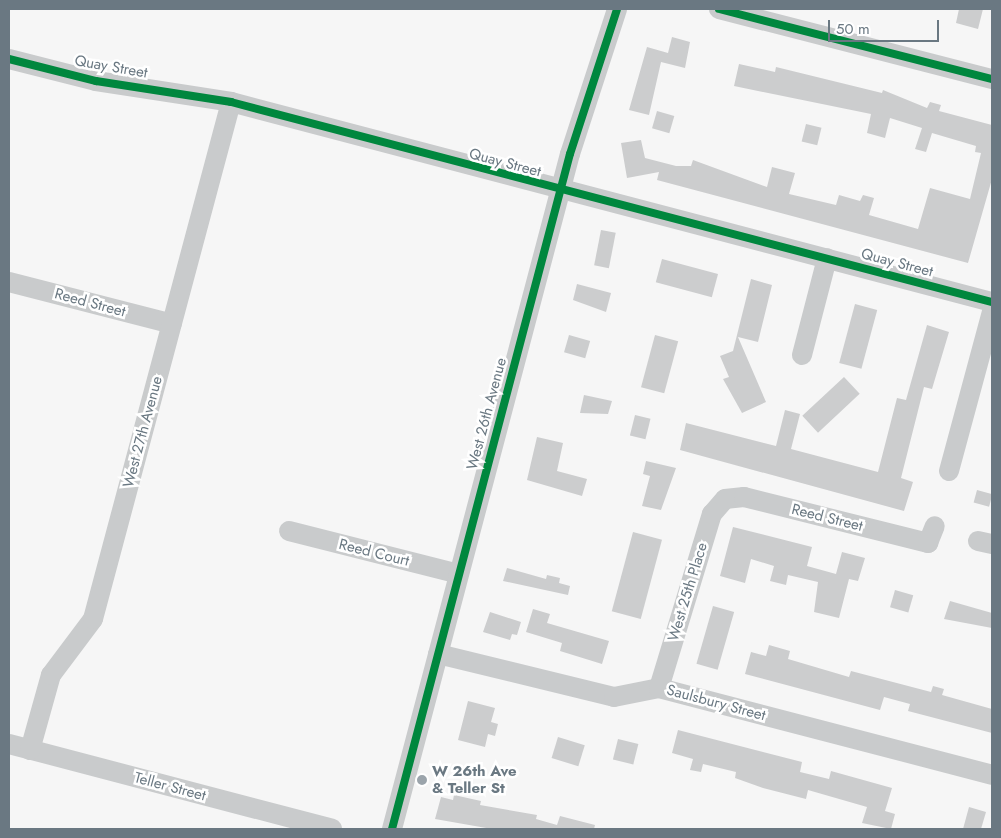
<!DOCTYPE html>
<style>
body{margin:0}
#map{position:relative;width:1001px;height:838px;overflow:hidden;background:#f6f6f6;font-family:Jost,sans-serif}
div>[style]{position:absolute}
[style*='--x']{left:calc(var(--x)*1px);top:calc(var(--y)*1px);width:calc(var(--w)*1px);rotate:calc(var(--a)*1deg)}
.building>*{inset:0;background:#cccdce;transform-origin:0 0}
.minor>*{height:20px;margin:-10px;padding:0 10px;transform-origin:10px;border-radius:10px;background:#c9cbcc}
.cycleway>*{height:8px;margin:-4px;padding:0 4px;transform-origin:4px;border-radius:4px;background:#00873e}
.dots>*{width:14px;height:14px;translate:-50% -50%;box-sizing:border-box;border:2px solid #fff;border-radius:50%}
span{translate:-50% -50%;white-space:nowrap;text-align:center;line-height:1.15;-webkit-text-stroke:5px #fff;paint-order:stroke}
.street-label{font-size:15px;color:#6a7882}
.poi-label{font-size:15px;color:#6a7882;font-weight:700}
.left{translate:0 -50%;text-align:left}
.frame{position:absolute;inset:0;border:10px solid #6a7882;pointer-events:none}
.scale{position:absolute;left:828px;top:20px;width:111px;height:22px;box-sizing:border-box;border:2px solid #6a7882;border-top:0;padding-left:6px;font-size:15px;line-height:18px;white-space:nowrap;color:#6a7882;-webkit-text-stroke:4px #fff;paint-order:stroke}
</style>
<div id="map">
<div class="building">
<div style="clip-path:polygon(959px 9px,983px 9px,978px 29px,956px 23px)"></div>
<div style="clip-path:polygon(672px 37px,690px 42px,685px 68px,661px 62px,649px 115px,629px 110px,647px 47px,668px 53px)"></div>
<div style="clip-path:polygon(739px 64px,775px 72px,776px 67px,882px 93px,883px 90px,927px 108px,930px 102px,941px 105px,939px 111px,992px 125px,992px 179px,968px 263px,657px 180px,659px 172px,627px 178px,621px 143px,641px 140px,645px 158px,676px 166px,691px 166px,693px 160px,767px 187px,772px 167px,795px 173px,789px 194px,836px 205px,839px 195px,860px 201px,863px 195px,874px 198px,869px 215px,918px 229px,930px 188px,970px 199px,981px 153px,975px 152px,976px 146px,932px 133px,926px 152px,915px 149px,922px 128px,890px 118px,885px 138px,867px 133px,871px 114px,734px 86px)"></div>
<div style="left:657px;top:111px;width:18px;height:18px;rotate:16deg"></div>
<div style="left:806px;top:124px;width:16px;height:18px;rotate:14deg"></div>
<div style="left:601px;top:230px;width:15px;height:36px;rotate:11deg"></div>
<div style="left:662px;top:259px;width:58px;height:24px;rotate:15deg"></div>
<div style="clip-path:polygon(751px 279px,772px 285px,758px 342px,738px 337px,766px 402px,742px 413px,723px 379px,729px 377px,720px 356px,733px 351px)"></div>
<div style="clip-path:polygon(577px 284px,611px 293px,606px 312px,573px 300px)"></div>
<div style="left:855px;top:304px;width:23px;height:61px;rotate:15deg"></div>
<div style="clip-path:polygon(927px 325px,949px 332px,932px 389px,924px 387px,901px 478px,913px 482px,904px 511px,680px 450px,686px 423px,776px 446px,785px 410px,800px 414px,791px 449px,878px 472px,897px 398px,906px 400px)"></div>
<div style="left:569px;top:335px;width:22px;height:18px;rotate:16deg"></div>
<div style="left:655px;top:335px;width:24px;height:54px;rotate:15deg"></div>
<div style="left:844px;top:377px;width:23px;height:57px;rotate:47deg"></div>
<div style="clip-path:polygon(584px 395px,612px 401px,608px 414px,580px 413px)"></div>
<div style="left:635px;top:415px;width:16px;height:21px;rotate:14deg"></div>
<div style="clip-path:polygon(537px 437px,563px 443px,557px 471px,587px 479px,582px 496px,527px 480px)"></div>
<div style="clip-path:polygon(646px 461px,676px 468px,661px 510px,642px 506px,650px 476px,643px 474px)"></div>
<div style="left:977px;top:490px;width:16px;height:13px;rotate:15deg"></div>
<div style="clip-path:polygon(733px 527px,812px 547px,807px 566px,836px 574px,842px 552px,865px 558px,858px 581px,849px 579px,839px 618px,814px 612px,818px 582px,788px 575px,786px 585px,770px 581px,774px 566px,751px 559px,745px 583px,720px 576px)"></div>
<div style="left:633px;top:532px;width:30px;height:82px;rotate:15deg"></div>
<div style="clip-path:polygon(507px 568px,546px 579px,547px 575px,560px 578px,559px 583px,570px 586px,568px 595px,503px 581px)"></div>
<div style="left:895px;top:590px;width:19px;height:18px;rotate:16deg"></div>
<div style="clip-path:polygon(950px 601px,992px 613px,992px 628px,944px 619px)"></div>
<div style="left:713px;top:606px;width:22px;height:60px;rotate:16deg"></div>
<div style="clip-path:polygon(533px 609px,550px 614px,547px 623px,609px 641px,602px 664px,560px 651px,562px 643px,526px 632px)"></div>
<div style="clip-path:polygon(490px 612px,521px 622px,517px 635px,512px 634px,510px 640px,483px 632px)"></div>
<div style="clip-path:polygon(769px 645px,790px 651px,788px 659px,849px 677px,851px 671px,931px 692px,933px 686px,944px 689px,942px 695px,992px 709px,992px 733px,908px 711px,910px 704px,884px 697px,880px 710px,745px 674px,751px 652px,766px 656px)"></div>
<div style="clip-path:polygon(468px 701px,495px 708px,491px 722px,498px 724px,495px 736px,488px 734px,485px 747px,458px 740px)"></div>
<div style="clip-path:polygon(678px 730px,802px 762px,800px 772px,829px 779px,831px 771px,892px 788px,885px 811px,895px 814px,891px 829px,862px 823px,867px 807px,808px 790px,806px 799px,763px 788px,735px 778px,736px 772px,703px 764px,701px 772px,690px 770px,693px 759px,672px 753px)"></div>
<div style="left:558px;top:737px;width:28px;height:22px;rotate:17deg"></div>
<div style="left:618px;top:739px;width:21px;height:21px;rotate:14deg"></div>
<div style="clip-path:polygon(454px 795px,481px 801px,480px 805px,537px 815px,536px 819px,557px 825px,560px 816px,595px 825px,594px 829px,492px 829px,435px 819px,441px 797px,453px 800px)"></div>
<div style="clip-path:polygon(969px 807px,986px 812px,981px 829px,963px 829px)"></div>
</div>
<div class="minor">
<div style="--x:719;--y:9;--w:282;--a:14.4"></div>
<div style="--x:9;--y:59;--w:90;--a:14.2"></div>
<div style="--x:96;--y:81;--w:137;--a:8.8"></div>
<div style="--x:231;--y:102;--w:787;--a:14.73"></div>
<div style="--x:9;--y:282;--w:168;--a:14.4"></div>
<div style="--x:802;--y:355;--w:100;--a:-75.5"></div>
<div style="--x:949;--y:471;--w:165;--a:-74.9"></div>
<div style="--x:289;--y:531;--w:175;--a:14.2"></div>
<div style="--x:978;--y:541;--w:14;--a:12"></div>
<div style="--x:438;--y:654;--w:181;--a:13.7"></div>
<div style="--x:614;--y:697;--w:46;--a:-11.3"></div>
<div style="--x:659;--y:688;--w:344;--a:14.6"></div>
<div style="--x:659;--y:688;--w:182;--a:-73.1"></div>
<div style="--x:712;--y:514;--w:20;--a:-49"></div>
<div style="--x:725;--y:499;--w:19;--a:-6"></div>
<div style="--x:744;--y:497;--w:190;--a:14"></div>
<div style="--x:928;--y:543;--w:18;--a:-68"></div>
<div style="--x:9;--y:744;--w:334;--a:14.7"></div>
<div style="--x:30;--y:750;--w:78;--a:-74.4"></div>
<div style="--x:51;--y:675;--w:70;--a:-53.1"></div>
<div style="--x:93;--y:619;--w:535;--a:-75.05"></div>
<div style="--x:392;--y:829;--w:698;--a:-75.23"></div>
<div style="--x:570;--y:154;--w:152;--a:-72"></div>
</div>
<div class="cycleway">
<div style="--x:719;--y:9;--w:282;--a:14.4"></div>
<div style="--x:9;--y:59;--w:90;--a:14.2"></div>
<div style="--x:96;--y:81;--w:137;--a:8.8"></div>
<div style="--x:231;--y:102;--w:787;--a:14.73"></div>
<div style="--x:392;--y:829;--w:698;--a:-75.23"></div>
<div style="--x:570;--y:154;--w:152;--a:-72"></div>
</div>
<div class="dots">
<div style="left:422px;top:780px;background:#9ba4ab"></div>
</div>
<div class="street-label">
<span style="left:111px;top:67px;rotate:10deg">Quay Street</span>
<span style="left:505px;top:163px;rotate:15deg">Quay Street</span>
<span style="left:897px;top:263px;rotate:15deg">Quay Street</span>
<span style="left:90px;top:303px;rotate:15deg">Reed Street</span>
<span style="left:487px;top:414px;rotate:-75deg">West 26th Avenue</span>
<span style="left:143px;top:432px;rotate:-75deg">West 27th Avenue</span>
<span style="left:827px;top:518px;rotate:14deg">Reed Street</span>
<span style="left:374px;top:553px;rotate:14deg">Reed Court</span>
<span style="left:688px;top:592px;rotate:-73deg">West 25th Place</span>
<span style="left:716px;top:703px;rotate:15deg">Saulsbury Street</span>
<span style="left:170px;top:787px;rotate:15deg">Teller Street</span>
</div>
<div class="poi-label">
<span class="left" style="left:432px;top:780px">W 26th Ave<br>&amp; Teller St</span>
</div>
<div class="frame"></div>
<div class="scale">50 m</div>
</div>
